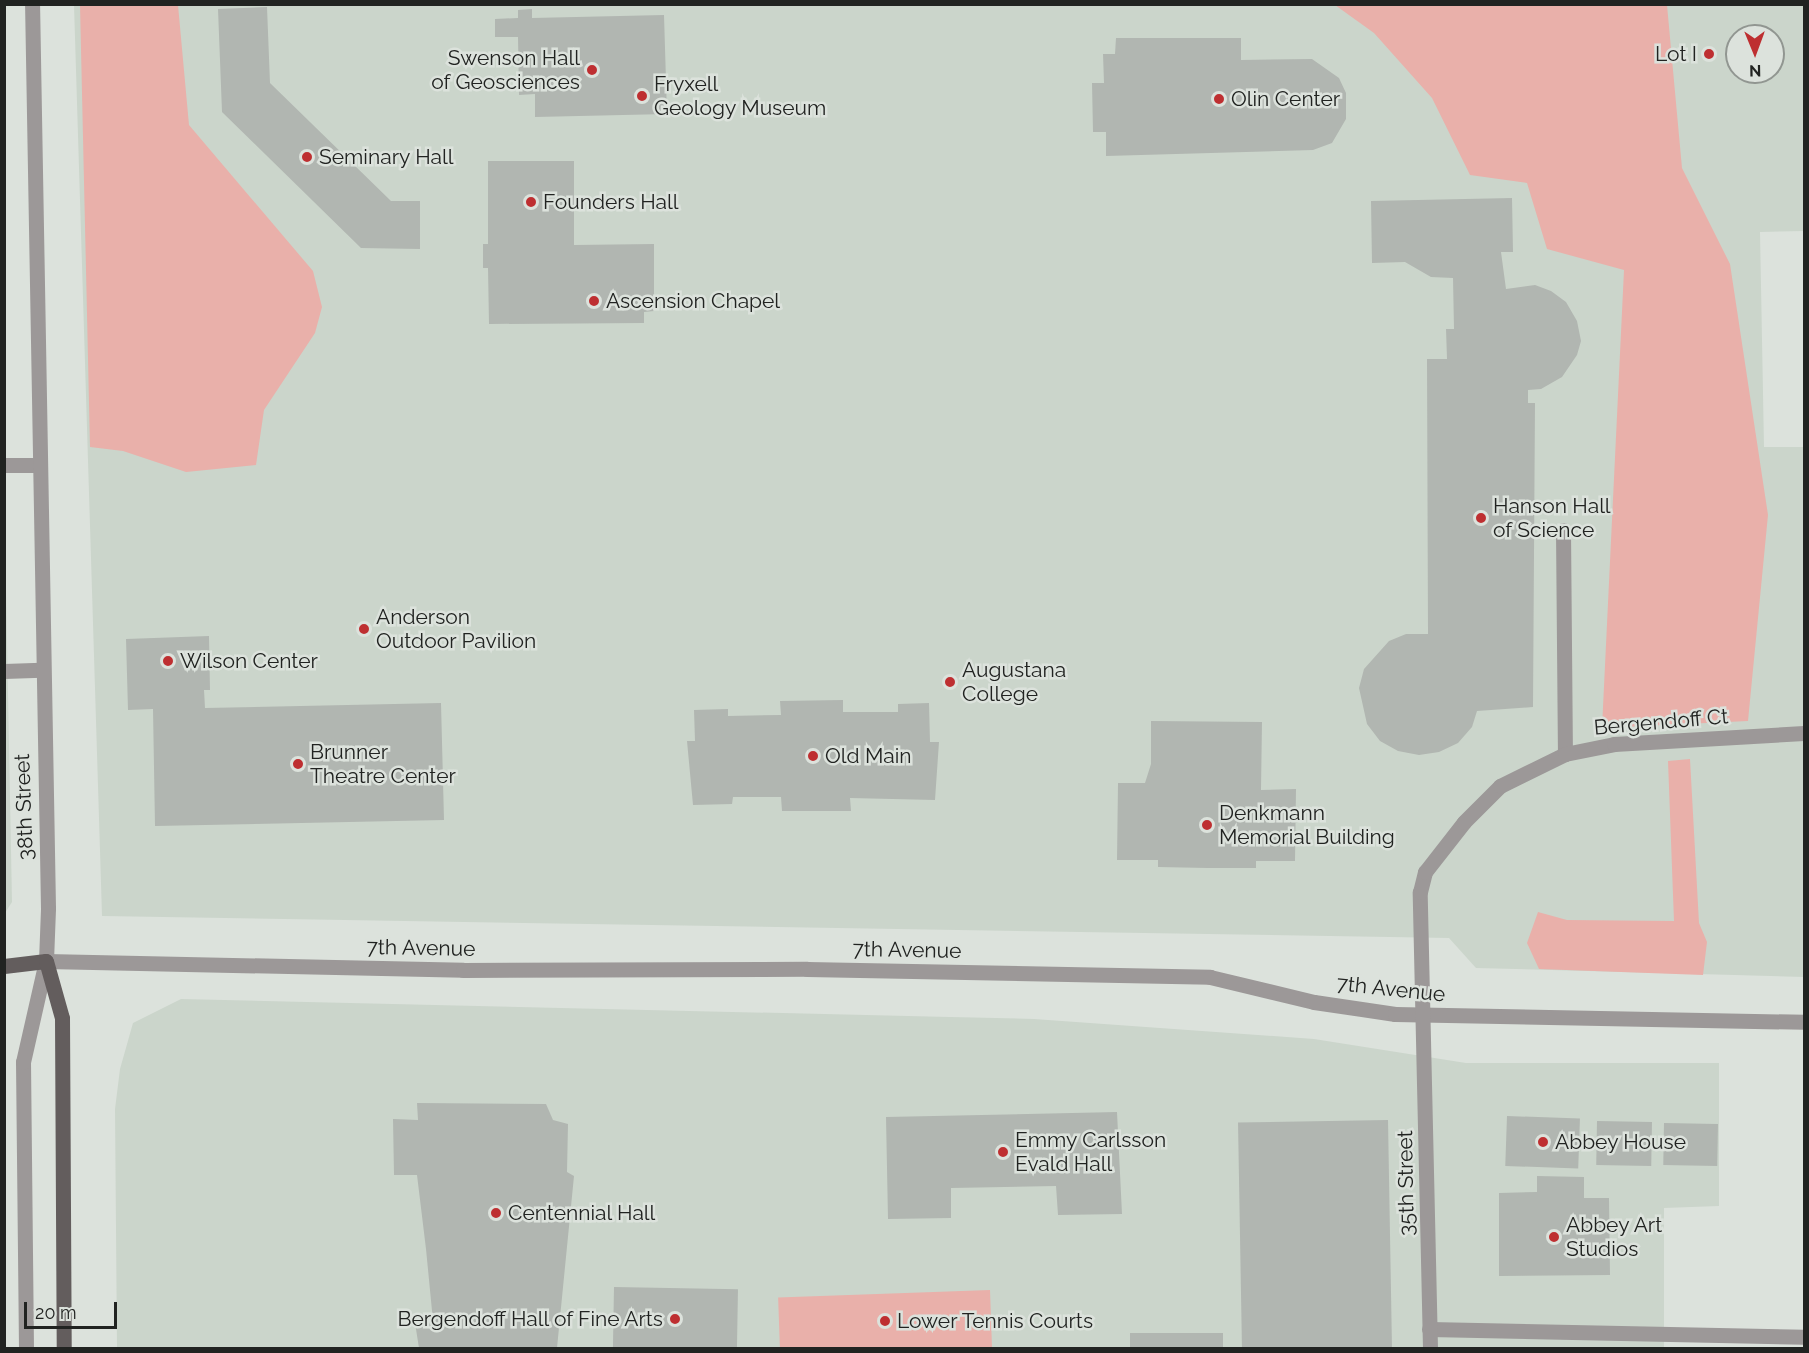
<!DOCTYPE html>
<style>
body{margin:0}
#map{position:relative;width:1809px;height:1353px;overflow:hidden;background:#dce2dc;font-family:Raleway,sans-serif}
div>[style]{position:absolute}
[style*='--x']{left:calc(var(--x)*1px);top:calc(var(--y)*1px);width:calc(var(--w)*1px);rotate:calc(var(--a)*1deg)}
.built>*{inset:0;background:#cbd5cb}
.green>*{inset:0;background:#e9b0aa;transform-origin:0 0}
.building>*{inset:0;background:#b1b6b1;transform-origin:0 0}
.minor>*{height:15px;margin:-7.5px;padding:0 7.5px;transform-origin:7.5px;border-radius:7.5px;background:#9c9898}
.major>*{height:15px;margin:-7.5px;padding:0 7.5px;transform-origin:7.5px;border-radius:7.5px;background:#635d5d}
.dots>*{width:16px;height:16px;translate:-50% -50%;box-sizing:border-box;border:3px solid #dce2dc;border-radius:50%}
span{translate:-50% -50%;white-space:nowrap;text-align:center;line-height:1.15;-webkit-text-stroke:5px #dce2dc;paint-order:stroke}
.poi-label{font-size:21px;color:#212321}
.right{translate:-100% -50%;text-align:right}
.left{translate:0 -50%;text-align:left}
.street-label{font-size:21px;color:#212321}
.frame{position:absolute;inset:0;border:6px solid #212321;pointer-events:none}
.north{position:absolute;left:1725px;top:24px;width:60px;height:60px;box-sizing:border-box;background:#dce2dc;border:2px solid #919691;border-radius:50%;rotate:179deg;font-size:16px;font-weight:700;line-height:24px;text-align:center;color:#212321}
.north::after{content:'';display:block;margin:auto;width:21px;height:27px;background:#be2f31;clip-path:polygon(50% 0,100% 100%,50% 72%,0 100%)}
.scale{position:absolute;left:24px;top:1302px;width:93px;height:27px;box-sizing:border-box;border:3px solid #212321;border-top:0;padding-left:8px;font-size:18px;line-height:21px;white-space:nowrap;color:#212321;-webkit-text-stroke:4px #dce2dc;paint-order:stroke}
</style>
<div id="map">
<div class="built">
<div style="clip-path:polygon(evenodd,74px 5px,1804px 5px,1804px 231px,1760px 232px,1764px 447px,1804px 447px,1804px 977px,1476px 968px,1449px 938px,102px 916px,74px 5px,1737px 36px,1773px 36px,1773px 72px,1737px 72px,1737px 36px)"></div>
<div style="clip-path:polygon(4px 484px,12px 902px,5px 913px,4px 913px)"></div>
<div style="clip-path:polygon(181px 999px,1034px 1019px,1314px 1039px,1466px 1063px,1719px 1063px,1719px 1206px,1664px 1208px,1664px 1348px,117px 1348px,115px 1109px,120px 1069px,133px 1023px)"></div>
</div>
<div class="green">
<div style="clip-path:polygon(80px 5px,178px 5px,189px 125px,313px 271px,322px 307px,315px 333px,264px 410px,256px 465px,186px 472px,123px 451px,90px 447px)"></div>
<div style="clip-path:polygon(1335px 5px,1667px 5px,1682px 168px,1730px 264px,1768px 515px,1748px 721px,1602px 728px,1624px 270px,1547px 249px,1527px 183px,1470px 175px,1432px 98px,1374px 33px)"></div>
<div style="clip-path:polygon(1690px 759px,1699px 923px,1707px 942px,1703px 975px,1539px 969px,1527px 943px,1538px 912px,1567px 920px,1674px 921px,1668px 761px)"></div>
<div style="left:990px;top:1290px;width:58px;height:212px;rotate:88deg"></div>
</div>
<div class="building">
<div style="clip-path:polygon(267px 7px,270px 83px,391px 201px,420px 201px,420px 249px,361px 248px,222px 112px,218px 9px)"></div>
<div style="clip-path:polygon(532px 9px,532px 18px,664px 15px,667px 114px,535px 117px,535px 94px,519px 95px,518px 37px,495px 37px,495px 19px,518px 18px,518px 10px)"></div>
<div style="clip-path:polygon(1116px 38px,1241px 38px,1241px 60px,1312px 59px,1339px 78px,1346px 93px,1346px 119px,1332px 143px,1313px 150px,1106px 156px,1106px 132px,1093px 132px,1092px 83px,1104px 83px,1103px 54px,1115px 54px)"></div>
<div style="clip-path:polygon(488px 161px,574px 161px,574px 245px,654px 244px,654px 311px,644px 312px,644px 323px,489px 324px,488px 268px,483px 268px,483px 244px,488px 244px)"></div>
<div style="clip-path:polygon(1512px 198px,1513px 252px,1501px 252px,1506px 289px,1535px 285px,1551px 291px,1566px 302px,1577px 321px,1581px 341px,1577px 355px,1562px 377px,1541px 389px,1528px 390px,1528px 403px,1535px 403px,1533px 707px,1477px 711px,1472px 727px,1458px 743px,1439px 752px,1419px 755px,1398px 751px,1380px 741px,1367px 724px,1359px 688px,1364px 669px,1389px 641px,1406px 634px,1428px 634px,1427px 359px,1447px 359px,1446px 329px,1454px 329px,1453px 278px,1431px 277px,1405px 262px,1372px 263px,1371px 201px)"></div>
<div style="clip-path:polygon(209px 636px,210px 690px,204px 690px,205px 708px,441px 703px,444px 820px,155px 826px,153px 709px,128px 710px,126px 639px)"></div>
<div style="clip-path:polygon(843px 700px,843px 712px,898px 712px,898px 704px,929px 703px,930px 742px,939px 742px,935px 800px,850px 798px,851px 811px,782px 811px,781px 797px,733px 797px,732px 804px,693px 805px,687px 741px,695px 741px,694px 710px,728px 709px,728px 716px,781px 715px,780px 701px)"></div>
<div style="clip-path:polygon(1151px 721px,1262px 722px,1261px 790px,1296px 789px,1295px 861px,1256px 861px,1256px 868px,1208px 868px,1158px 867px,1158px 860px,1117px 860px,1118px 783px,1145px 783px,1151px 764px)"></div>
<div style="clip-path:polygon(417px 1103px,546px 1104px,553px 1120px,568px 1124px,567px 1172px,574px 1176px,557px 1348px,419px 1348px,415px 1323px,433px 1321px,426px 1249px,417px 1175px,394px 1175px,393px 1119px,418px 1120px)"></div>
<div style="clip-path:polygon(1117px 1112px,1122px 1214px,1058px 1215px,1056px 1186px,951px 1188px,951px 1218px,888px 1219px,886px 1117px)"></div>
<div style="left:1507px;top:1116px;width:73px;height:50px;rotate:2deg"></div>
<div style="left:1388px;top:1120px;width:228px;height:150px;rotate:89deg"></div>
<div style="left:1597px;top:1121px;width:55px;height:44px;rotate:1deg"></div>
<div style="left:1664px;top:1123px;width:54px;height:42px;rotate:1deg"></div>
<div style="clip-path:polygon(1537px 1176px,1584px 1177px,1584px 1198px,1609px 1198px,1610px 1275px,1499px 1276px,1499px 1193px,1537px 1192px)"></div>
<div style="left:614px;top:1287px;width:124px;height:61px;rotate:1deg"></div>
<div style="left:1223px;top:1333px;width:15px;height:93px;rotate:90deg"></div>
</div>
<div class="minor">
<div style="--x:4;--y:465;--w:35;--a:0"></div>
<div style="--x:1563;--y:530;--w:224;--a:89.5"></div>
<div style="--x:4;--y:671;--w:37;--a:-2"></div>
<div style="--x:46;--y:961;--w:417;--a:1.2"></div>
<div style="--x:463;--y:970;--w:344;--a:-0.2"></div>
<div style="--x:807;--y:969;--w:403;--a:1.1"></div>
<div style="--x:1210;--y:977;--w:107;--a:13.5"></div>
<div style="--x:1314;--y:1002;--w:82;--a:8.4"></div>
<div style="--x:1395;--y:1014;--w:409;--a:1.1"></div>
<div style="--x:1429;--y:1329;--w:375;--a:1.2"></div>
<div style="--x:26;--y:1348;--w:286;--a:-90.6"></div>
<div style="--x:23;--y:1062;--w:104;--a:-77.2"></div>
<div style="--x:46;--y:961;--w:53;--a:-87.8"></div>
<div style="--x:48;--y:908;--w:904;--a:-91.01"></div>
<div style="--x:1430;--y:1348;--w:456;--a:-91.3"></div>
<div style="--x:1420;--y:892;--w:21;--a:-76"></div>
<div style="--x:1425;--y:872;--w:63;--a:-52"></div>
<div style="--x:1464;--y:822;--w:51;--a:-45"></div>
<div style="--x:1500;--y:786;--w:72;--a:-26.2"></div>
<div style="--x:1565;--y:754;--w:50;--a:-11.5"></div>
<div style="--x:1614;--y:744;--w:190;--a:-3.3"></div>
</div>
<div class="major">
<div style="--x:4;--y:966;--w:42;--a:-6.8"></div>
<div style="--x:46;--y:961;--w:59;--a:74.3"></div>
<div style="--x:62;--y:1018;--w:330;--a:89.7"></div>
</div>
<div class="dots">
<div style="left:1709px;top:54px;background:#be2f31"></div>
<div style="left:592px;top:70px;background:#be2f31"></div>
<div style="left:642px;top:96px;background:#be2f31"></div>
<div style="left:1219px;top:99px;background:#be2f31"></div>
<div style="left:307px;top:157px;background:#be2f31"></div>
<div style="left:531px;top:202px;background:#be2f31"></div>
<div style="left:594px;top:301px;background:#be2f31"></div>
<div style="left:1481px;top:518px;background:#be2f31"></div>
<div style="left:364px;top:629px;background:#be2f31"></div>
<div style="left:168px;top:661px;background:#be2f31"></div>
<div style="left:950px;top:682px;background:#be2f31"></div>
<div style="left:813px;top:756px;background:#be2f31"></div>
<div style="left:298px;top:764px;background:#be2f31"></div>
<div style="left:1207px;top:825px;background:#be2f31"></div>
<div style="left:1543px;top:1142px;background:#be2f31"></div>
<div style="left:1003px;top:1152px;background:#be2f31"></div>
<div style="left:496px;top:1213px;background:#be2f31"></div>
<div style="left:1554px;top:1237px;background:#be2f31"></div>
<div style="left:675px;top:1319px;background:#be2f31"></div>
<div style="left:885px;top:1321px;background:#be2f31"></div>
</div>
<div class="poi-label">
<span class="right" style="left:1697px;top:54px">Lot I</span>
<span class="right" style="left:580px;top:70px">Swenson Hall<br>of Geosciences</span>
<span class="left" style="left:654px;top:96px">Fryxell<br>Geology Museum</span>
<span class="left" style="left:1231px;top:99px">Olin Center</span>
<span class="left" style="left:319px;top:157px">Seminary Hall</span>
<span class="left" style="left:543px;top:202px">Founders Hall</span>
<span class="left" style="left:606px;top:301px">Ascension Chapel</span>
<span class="left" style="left:1493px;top:518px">Hanson Hall<br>of Science</span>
<span class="left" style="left:376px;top:629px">Anderson<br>Outdoor Pavilion</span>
<span class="left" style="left:180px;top:661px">Wilson Center</span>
<span class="left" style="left:962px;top:682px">Augustana<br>College</span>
<span class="left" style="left:310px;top:764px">Brunner<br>Theatre Center</span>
<span class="left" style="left:825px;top:756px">Old Main</span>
<span class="left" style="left:1219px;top:825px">Denkmann<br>Memorial Building</span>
<span class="left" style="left:1015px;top:1152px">Emmy Carlsson<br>Evald Hall</span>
<span class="left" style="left:1555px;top:1142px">Abbey House</span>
<span class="left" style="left:508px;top:1213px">Centennial Hall</span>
<span class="left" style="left:1566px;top:1237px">Abbey Art<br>Studios</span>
<span class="right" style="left:663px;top:1319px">Bergendoff Hall of Fine Arts</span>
<span class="left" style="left:897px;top:1321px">Lower Tennis Courts</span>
</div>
<div class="street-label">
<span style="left:1661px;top:722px;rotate:-5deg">Bergendoff Ct</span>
<span style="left:24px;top:807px;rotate:-92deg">38th Street</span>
<span style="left:421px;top:948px;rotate:1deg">7th Avenue</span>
<span style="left:907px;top:950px;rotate:1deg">7th Avenue</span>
<span style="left:1391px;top:989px;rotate:6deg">7th Avenue</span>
<span style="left:1406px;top:1183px;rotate:-91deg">35th Street</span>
</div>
<div class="frame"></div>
<div class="north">N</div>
<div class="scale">20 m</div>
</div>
